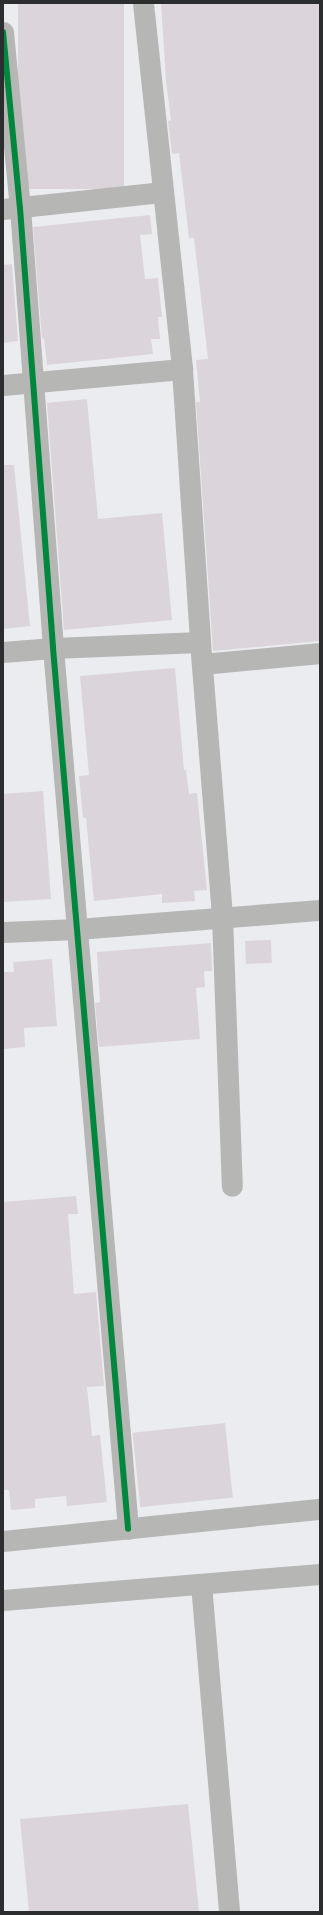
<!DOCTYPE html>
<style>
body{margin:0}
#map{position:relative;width:323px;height:1915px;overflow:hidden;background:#eaecf0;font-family:"Nunito Sans",sans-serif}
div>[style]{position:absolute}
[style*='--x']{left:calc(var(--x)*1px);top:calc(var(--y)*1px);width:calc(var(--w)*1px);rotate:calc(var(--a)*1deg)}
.building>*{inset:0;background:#dcd4db;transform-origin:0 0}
.minor>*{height:21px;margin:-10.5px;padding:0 10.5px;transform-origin:10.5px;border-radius:10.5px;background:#b6b6b5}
.cycleway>*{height:6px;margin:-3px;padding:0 3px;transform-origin:3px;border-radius:3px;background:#00873e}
span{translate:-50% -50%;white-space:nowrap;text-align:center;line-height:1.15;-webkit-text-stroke:4px #f6f8fe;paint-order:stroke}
.frame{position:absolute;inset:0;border:4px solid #2b2d2f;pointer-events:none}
</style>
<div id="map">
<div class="building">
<div style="left:18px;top:3px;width:106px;height:186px"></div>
<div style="clip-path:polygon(161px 3px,320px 3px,320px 641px,213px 651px,196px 402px,200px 402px,196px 360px,208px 359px,194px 238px,189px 238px,179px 153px,172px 154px,168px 121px,171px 120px,166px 81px)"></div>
<div style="clip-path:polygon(150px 215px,152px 234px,140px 235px,145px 279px,158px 278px,162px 317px,158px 317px,160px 339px,151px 339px,153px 354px,47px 365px,44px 338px,42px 339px,33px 227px)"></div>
<div style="clip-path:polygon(12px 264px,18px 341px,3px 343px,3px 265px)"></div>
<div style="clip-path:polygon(87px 399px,98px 519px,162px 513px,172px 620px,64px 630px,47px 403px)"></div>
<div style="clip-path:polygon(3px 465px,14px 465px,30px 626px,3px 629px)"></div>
<div style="clip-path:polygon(175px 668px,184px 770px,186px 770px,189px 794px,197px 793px,207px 890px,194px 891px,195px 901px,162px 903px,162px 894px,94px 901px,86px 818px,83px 818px,79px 776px,89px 775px,80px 676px)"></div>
<div style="clip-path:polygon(43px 791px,51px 899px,3px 902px,3px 794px)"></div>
<div style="left:271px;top:940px;width:23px;height:26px;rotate:88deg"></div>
<div style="clip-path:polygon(211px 943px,212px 971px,204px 971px,205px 987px,196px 988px,200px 1039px,99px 1047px,95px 1003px,100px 1002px,97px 952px)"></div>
<div style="clip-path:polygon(52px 959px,57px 1026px,24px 1028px,25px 1047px,3px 1049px,3px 972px,14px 972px,13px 962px)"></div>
<div style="clip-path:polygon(76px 1196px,78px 1214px,68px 1214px,74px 1294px,96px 1292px,104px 1386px,87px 1387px,92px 1436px,100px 1435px,107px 1502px,67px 1506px,66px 1496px,35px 1499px,35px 1508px,11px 1510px,9px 1490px,3px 1490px,3px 1202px)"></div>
<div style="left:225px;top:1423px;width:75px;height:93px;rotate:84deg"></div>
<div style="clip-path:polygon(188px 1804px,199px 1912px,29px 1912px,20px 1819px)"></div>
</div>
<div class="minor">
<div style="--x:143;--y:3;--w:368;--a:83.9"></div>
<div style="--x:182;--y:369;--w:274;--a:86.2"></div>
<div style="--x:200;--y:642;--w:276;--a:85.4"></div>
<div style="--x:222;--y:917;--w:269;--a:87.9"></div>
<div style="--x:3;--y:32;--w:177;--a:84.5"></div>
<div style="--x:20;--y:208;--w:441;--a:85.7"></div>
<div style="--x:53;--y:648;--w:884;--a:85.13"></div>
<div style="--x:3;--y:209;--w:161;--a:-6.1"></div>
<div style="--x:3;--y:385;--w:180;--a:-5.1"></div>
<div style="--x:3;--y:652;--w:50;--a:-4.6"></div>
<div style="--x:53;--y:648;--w:147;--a:-2.3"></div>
<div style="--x:202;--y:664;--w:119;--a:-5.3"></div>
<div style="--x:3;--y:932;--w:74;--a:-2.3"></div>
<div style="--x:77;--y:929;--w:244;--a:-4.5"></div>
<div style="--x:3;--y:1541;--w:319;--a:-5.8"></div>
<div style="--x:201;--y:1584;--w:329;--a:85.1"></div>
<div style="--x:3;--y:1600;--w:318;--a:-4.7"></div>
</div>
<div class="cycleway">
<div style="--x:3;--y:32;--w:177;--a:84.5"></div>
<div style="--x:20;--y:208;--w:441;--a:85.7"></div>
<div style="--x:53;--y:648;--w:884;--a:85.13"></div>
</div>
<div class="frame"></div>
</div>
